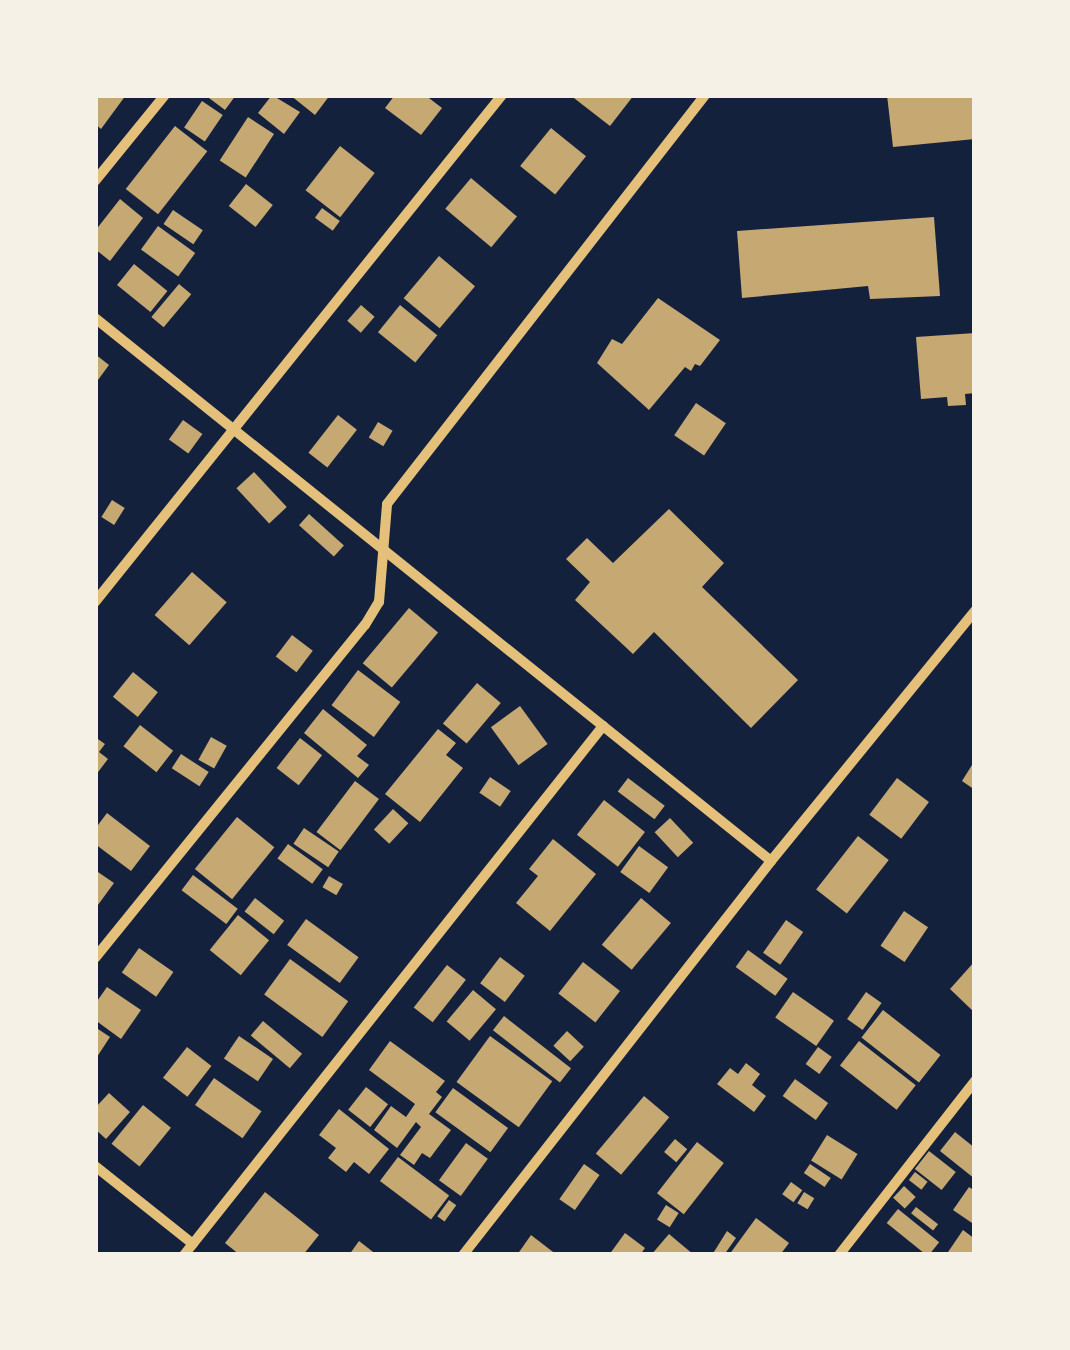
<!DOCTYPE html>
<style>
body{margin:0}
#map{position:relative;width:1070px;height:1350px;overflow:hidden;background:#14213d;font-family:"Titillium Web",sans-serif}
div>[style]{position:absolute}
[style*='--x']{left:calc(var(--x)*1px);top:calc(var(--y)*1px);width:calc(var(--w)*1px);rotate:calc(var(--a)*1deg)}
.building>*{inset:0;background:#c6a872;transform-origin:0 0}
.minor>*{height:10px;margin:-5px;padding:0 5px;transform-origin:5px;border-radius:5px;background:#e5c07b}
span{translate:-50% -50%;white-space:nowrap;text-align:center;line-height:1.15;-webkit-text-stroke:10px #f6f1e7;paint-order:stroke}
.frame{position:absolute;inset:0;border:98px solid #f6f1e7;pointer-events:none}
</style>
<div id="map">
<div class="building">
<div style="clip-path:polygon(95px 95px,126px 95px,101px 129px,95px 124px)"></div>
<div style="clip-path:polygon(205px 95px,236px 95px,225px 110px)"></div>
<div style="clip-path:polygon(272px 95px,300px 112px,284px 134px,258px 113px)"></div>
<div style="clip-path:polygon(290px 95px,330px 95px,315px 115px)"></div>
<div style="clip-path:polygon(395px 95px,425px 95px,442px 108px,421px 135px,385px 108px)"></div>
<div style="clip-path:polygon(570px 95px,634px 95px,610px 126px)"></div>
<div style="clip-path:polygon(887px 95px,975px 95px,975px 139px,893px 147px)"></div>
<div style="left:202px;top:101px;width:25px;height:32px;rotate:34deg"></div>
<div style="left:248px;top:117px;width:31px;height:52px;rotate:33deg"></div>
<div style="left:175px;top:126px;width:41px;height:80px;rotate:38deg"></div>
<div style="left:551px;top:128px;width:45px;height:49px;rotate:39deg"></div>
<div style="left:340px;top:146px;width:44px;height:56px;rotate:38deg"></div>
<div style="left:471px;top:178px;width:60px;height:40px;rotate:40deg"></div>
<div style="left:246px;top:184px;width:34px;height:28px;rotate:38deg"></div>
<div style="clip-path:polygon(120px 199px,143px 218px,110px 261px,95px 249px,95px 231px)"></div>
<div style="left:322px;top:208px;width:22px;height:12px;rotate:36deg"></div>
<div style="left:173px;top:210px;width:36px;height:17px;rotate:34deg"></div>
<div style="clip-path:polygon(934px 217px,940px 296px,870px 299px,868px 286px,742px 298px,737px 231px)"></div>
<div style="left:158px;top:226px;width:46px;height:29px;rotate:36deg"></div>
<div style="left:439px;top:256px;width:47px;height:55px;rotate:40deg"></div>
<div style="left:134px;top:264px;width:43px;height:27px;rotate:39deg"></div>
<div style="left:179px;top:284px;width:16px;height:43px;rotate:40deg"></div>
<div style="clip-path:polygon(658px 298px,720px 340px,700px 366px,695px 364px,691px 371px,685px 367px,649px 410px,597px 363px,612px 339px,622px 344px)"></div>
<div style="left:361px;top:305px;width:18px;height:21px;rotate:41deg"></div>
<div style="left:400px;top:305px;width:48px;height:35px;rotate:39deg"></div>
<div style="clip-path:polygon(975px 333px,975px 393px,965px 394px,966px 405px,948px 406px,947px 397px,921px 399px,916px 337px)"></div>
<div style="clip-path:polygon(95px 354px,109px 365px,95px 384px)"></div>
<div style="left:696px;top:403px;width:36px;height:39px;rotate:34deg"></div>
<div style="left:338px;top:415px;width:24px;height:48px;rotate:38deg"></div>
<div style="left:183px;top:420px;width:24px;height:24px;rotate:36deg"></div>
<div style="left:378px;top:422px;width:17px;height:18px;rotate:31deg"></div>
<div style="left:254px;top:472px;width:48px;height:24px;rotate:47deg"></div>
<div style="left:112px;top:500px;width:15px;height:20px;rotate:32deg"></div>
<div style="clip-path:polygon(669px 509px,724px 563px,702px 587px,798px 680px,751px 728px,654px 632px,633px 654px,575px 600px,590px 582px,566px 559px,587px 538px,613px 563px)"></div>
<div style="left:309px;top:514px;width:47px;height:15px;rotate:42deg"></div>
<div style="left:192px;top:572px;width:46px;height:57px;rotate:41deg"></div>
<div style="left:409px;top:608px;width:38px;height:72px;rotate:40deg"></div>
<div style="left:292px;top:635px;width:26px;height:27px;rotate:37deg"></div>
<div style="left:358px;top:670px;width:53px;height:44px;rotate:37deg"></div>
<div style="left:133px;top:672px;width:32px;height:32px;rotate:39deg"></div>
<div style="left:477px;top:683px;width:31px;height:53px;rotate:40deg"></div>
<div style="left:520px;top:706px;width:47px;height:36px;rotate:54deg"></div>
<div style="clip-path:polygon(323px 709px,367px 745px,357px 756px,369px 765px,358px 778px,304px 733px)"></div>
<div style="left:140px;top:725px;width:42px;height:27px;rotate:38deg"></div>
<div style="clip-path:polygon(438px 729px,456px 743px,446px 755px,463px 768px,420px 822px,385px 794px)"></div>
<div style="clip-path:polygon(95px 737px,105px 744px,99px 752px,108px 759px,95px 776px)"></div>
<div style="left:211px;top:737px;width:18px;height:26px;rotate:29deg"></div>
<div style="left:300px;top:738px;width:28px;height:38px;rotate:38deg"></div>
<div style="left:181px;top:754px;width:33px;height:17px;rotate:33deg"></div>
<div style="clip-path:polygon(972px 765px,975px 767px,975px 790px,962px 781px)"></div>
<div style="left:490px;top:777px;width:25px;height:19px;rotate:34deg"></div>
<div style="left:628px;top:778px;width:46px;height:17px;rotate:37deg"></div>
<div style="left:897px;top:778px;width:40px;height:46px;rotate:37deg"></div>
<div style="left:355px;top:781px;width:30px;height:64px;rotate:37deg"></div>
<div style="left:604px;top:800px;width:52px;height:44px;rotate:38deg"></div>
<div style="left:393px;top:809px;width:21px;height:28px;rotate:43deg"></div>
<div style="clip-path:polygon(107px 813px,150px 846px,131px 871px,95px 844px,95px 829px)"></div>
<div style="left:237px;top:817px;width:48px;height:67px;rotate:39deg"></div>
<div style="left:670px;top:818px;width:34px;height:21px;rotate:47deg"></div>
<div style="left:304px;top:828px;width:42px;height:19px;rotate:34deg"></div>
<div style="left:858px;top:836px;width:39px;height:68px;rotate:38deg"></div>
<div style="clip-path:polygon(553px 839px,596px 874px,550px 931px,516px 903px,538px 876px,529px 869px)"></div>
<div style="left:288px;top:844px;width:43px;height:18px;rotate:36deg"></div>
<div style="left:639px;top:846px;width:36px;height:32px;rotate:36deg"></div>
<div style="clip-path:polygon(95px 870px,114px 883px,95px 909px)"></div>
<div style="left:193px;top:875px;width:56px;height:19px;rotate:37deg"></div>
<div style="left:329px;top:876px;width:16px;height:13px;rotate:30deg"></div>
<div style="left:255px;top:898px;width:37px;height:17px;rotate:38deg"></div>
<div style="left:641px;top:898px;width:39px;height:61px;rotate:40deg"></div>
<div style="left:904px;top:911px;width:29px;height:42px;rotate:34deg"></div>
<div style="left:238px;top:915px;width:40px;height:45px;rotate:39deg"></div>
<div style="left:306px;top:919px;width:65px;height:32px;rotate:36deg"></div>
<div style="left:786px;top:920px;width:21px;height:40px;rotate:35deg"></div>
<div style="left:139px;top:948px;width:42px;height:30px;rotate:35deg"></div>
<div style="left:748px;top:950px;width:49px;height:21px;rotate:36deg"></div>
<div style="left:500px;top:957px;width:31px;height:33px;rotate:37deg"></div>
<div style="left:290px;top:959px;width:72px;height:44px;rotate:36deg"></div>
<div style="clip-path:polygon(975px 961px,975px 1013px,950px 989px)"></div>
<div style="left:583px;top:962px;width:47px;height:40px;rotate:38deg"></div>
<div style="left:447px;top:965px;width:24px;height:54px;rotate:38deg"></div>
<div style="clip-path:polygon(107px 987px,141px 1010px,121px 1039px,95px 1020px,95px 1004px)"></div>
<div style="left:473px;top:990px;width:30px;height:41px;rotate:40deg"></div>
<div style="left:793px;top:992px;width:50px;height:31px;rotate:35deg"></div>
<div style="left:866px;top:992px;width:19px;height:33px;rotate:35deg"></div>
<div style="left:883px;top:1010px;width:73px;height:35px;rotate:38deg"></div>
<div style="left:504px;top:1016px;width:85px;height:18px;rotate:38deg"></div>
<div style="left:263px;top:1021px;width:51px;height:19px;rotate:40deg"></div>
<div style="clip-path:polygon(95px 1027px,110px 1037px,95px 1060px)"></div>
<div style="left:567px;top:1031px;width:23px;height:20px;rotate:43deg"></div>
<div style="left:239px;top:1036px;width:41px;height:27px;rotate:34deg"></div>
<div style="left:490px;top:1036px;width:77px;height:57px;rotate:36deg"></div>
<div style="clip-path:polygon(390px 1041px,445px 1081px,436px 1092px,442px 1097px,429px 1114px,451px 1130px,430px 1158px,422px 1153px,414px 1165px,400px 1155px,421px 1127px,416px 1122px,397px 1148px,374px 1130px,391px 1106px,406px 1117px,415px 1104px,369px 1070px)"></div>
<div style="left:859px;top:1041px;width:72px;height:31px;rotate:38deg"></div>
<div style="left:187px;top:1047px;width:31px;height:39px;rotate:38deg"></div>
<div style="left:818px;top:1047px;width:17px;height:21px;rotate:36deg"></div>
<div style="clip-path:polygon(746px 1063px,760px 1074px,752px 1085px,766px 1096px,754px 1112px,717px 1084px,730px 1068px,738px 1074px)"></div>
<div style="left:214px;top:1078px;width:58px;height:33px;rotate:35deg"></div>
<div style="left:795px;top:1079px;width:41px;height:21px;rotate:36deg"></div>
<div style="left:366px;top:1087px;width:28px;height:29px;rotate:38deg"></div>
<div style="left:453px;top:1088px;width:68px;height:30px;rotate:36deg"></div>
<div style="clip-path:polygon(109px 1093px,130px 1112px,106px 1139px,95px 1129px,95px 1108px)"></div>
<div style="left:644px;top:1096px;width:33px;height:75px;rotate:40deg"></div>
<div style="left:143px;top:1105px;width:36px;height:50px;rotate:39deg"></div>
<div style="clip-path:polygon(339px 1109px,389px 1149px,369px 1174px,354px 1162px,346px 1172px,328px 1158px,336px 1148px,319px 1135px)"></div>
<div style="clip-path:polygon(955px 1132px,975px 1148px,975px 1179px,940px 1151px)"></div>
<div style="left:827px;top:1135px;width:36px;height:30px;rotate:32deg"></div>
<div style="left:675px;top:1139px;width:16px;height:17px;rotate:40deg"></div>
<div style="left:697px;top:1142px;width:34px;height:65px;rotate:38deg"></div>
<div style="left:466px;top:1143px;width:27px;height:46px;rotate:36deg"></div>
<div style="left:929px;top:1151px;width:34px;height:23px;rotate:38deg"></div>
<div style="left:398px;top:1157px;width:64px;height:30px;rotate:37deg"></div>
<div style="left:584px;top:1164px;width:19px;height:43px;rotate:35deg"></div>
<div style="left:810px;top:1164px;width:25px;height:11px;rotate:34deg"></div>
<div style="left:915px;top:1172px;width:16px;height:10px;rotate:38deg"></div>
<div style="left:791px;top:1182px;width:14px;height:15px;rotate:36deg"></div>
<div style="left:904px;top:1186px;width:16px;height:16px;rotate:43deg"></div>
<div style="clip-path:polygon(969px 1187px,975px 1191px,975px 1225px,953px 1210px)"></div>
<div style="clip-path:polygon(265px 1192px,319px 1235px,303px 1255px,240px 1255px,225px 1243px)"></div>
<div style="left:804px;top:1192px;width:12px;height:13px;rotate:31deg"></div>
<div style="left:449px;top:1200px;width:9px;height:20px;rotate:36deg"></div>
<div style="left:666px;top:1205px;width:15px;height:17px;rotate:32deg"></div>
<div style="left:916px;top:1207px;width:28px;height:8px;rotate:38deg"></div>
<div style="left:898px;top:1209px;width:53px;height:18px;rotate:39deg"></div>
<div style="clip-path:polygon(756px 1218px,789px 1243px,780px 1255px,729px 1255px)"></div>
<div style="clip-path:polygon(963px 1230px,975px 1239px,975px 1255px,946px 1255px)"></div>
<div style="clip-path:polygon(727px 1231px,736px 1238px,724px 1255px,712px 1255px)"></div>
<div style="clip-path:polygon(625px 1233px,645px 1248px,640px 1255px,609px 1255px)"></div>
<div style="clip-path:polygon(669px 1234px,694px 1255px,651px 1255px)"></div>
<div style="clip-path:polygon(531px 1235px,557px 1255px,517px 1255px)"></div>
<div style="clip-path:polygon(359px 1241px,377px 1255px,349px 1255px)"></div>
</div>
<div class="minor">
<div style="--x:95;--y:181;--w:111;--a:-50.9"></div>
<div style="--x:95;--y:318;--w:867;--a:38.77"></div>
<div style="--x:95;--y:602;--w:650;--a:-51.24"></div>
<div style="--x:95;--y:958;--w:429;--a:-51"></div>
<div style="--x:365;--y:625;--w:27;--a:-59"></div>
<div style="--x:379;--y:602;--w:98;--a:-85.3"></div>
<div style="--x:387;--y:504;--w:518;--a:-52.13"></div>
<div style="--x:95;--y:1166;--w:125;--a:38.5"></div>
<div style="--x:184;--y:1255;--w:675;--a:-51.62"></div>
<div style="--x:463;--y:1255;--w:500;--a:-51.98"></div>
<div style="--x:771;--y:861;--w:323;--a:-50.8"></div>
<div style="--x:839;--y:1255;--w:221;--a:-52"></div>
</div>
<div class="frame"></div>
</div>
